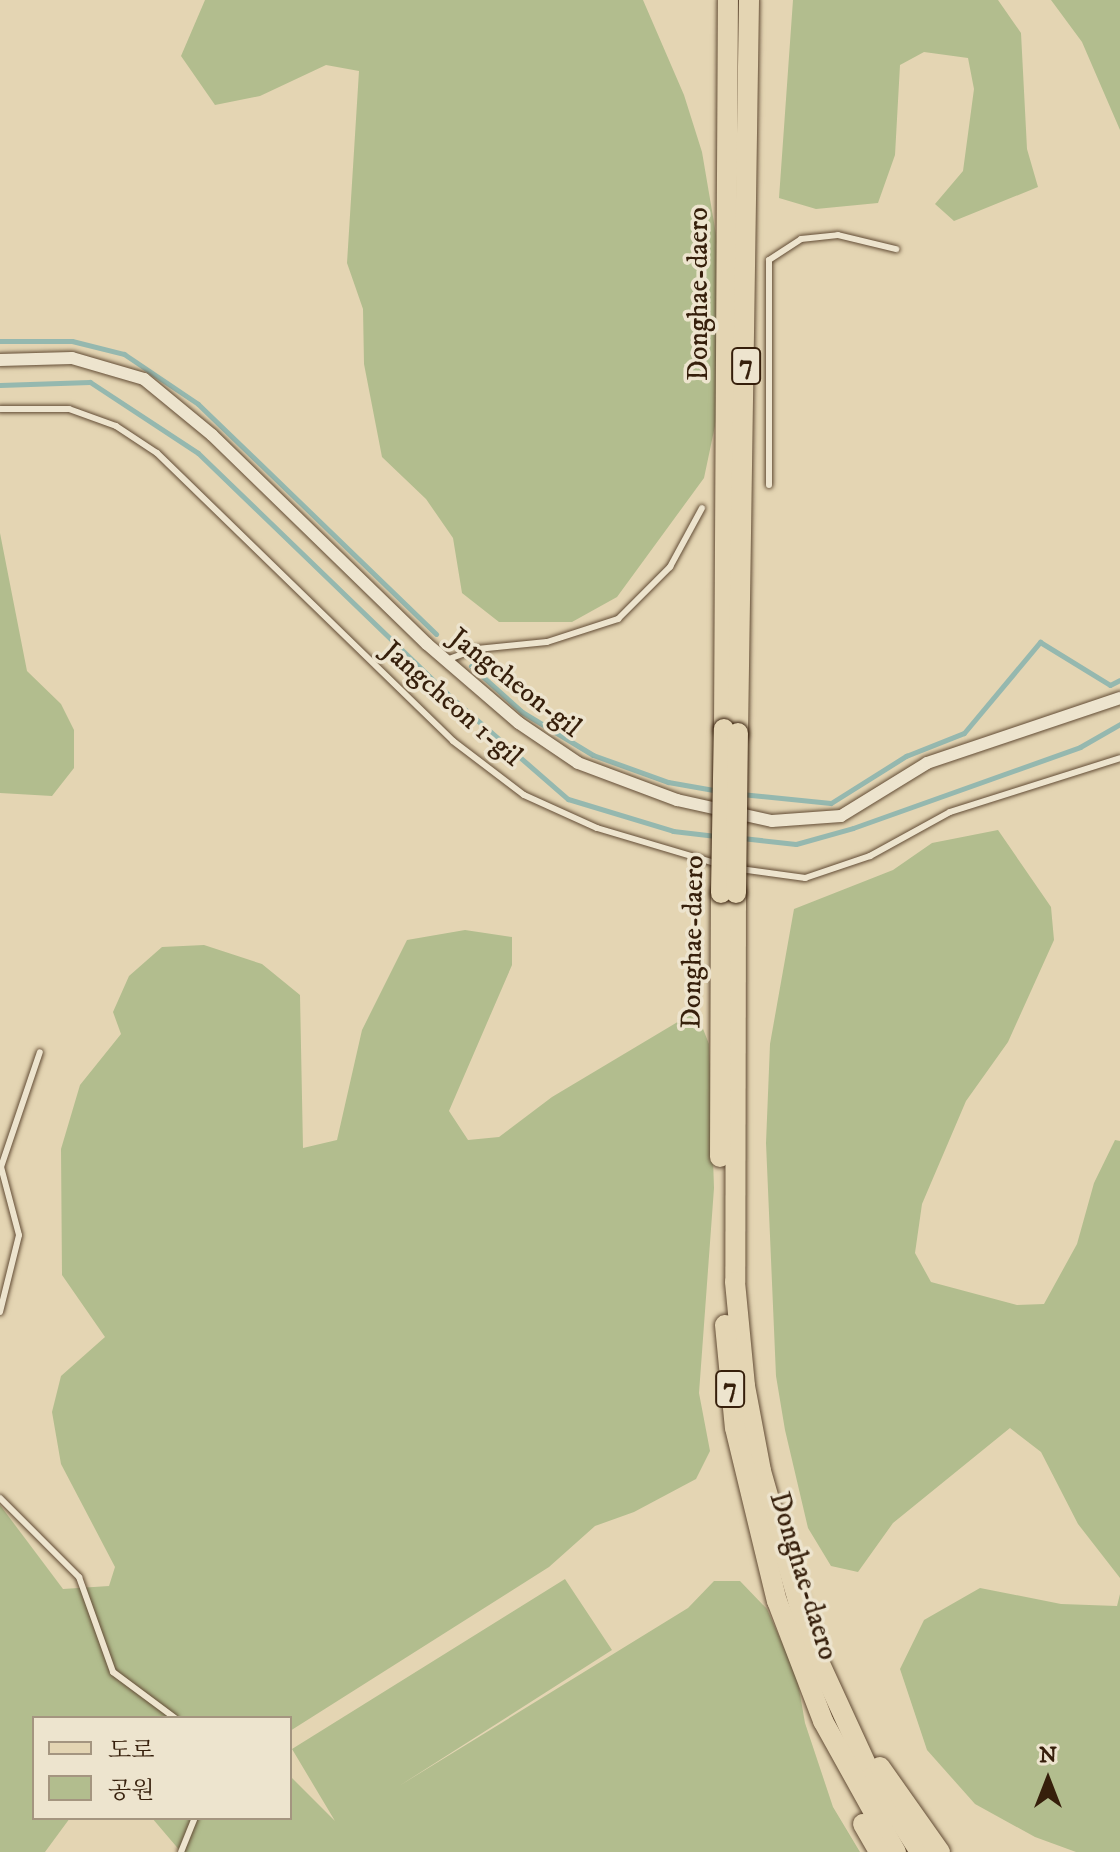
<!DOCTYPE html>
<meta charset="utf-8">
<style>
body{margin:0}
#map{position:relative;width:1120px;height:1852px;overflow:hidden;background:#e4d5b3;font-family:"IM FELL DW Pica","Noto Serif KR",serif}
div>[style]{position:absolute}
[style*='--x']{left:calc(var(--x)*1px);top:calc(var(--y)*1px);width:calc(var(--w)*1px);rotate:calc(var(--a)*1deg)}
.green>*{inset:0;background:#b2bd8e}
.stream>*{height:5px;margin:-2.5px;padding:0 2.5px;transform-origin:2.5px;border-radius:2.5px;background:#95b8af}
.roads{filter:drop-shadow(0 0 2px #624c35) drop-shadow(0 0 2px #624c35)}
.service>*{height:6px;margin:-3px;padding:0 3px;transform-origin:3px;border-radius:3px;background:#ede4ce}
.minor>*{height:12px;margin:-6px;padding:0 6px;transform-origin:6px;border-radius:6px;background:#ede4ce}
.primary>*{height:20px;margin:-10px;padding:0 10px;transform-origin:10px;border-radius:10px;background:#e4d5b3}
.bridges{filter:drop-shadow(0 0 2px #361f0b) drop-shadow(0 0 2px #361f0b)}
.primary-bridge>*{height:20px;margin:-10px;padding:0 10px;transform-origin:10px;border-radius:10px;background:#e4d5b3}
span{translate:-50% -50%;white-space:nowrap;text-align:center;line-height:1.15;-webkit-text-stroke:7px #ede4ce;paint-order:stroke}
.shield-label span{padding:2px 6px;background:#ede4ce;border:2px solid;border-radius:6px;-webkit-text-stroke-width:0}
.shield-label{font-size:26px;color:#361f0b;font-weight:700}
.street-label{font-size:28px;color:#361f0b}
.legend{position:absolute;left:32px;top:1716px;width:260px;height:104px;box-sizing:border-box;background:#ede4ce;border:2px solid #a49580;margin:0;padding:10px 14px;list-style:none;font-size:24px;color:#361f0b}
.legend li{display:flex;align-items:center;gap:16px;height:40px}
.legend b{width:40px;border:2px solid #a49580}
.north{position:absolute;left:1008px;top:1740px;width:80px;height:80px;-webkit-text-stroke:6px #ede4ce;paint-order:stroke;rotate:0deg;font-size:22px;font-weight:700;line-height:32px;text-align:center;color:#361f0b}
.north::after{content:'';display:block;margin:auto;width:28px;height:36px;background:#361f0b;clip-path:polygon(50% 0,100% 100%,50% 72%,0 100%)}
</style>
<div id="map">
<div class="green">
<div style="clip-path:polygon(205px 0,643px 0,684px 95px,702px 152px,718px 246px,716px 421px,704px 478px,617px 597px,572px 622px,499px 622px,462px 593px,453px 538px,426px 499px,382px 457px,364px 364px,363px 309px,347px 263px,359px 71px,326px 65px,260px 96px,215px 105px,181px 56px)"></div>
<div style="clip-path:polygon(793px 0,998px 0,1021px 33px,1027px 149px,1038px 187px,954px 221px,935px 204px,963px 171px,974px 89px,968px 58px,924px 52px,900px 65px,895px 155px,878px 203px,816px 209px,779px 198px)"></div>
<div style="clip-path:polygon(1051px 0,1120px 0,1120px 130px,1082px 42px)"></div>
<div style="clip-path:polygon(0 533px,27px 671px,61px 704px,74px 730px,74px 768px,52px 796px,0 793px)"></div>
<div style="clip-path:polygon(998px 830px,1051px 907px,1054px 940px,1008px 1042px,966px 1101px,922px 1204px,915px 1253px,931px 1282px,1017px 1305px,1044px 1304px,1077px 1244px,1094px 1183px,1115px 1140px,1120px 1141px,1120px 1578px,1078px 1524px,1041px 1452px,1010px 1428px,893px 1523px,858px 1572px,831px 1566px,808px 1528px,785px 1430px,776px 1376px,766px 1143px,770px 1044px,794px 909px,893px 870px,932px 843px)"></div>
<div style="clip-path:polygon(465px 930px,512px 937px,512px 965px,449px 1111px,468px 1140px,499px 1137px,552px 1097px,696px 1011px,709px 1044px,714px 1188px,699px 1393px,710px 1451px,696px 1479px,634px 1512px,595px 1526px,549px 1567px,290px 1731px,290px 1718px,34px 1718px,34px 1818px,70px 1818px,45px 1852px,0 1852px,0 1505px,63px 1589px,109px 1586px,115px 1567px,61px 1464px,52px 1412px,61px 1376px,105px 1337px,62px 1275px,61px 1149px,80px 1085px,121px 1034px,113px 1012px,129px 976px,162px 947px,204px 945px,262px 964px,300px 995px,303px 1148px,337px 1140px,362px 1030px,407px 940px)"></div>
<div style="clip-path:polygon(565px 1579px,612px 1650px,399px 1786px,688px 1608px,714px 1581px,740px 1581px,767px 1609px,797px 1677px,805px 1723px,833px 1807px,860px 1852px,181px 1852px,152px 1818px,290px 1818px,290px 1776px,335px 1821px,292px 1749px)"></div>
<div style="clip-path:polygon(980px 1588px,1061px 1604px,1117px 1606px,1120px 1594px,1120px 1852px,1076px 1852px,1035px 1837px,975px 1804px,927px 1750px,900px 1669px,924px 1620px)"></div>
</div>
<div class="stream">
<div style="--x:0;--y:341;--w:72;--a:0"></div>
<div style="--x:72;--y:341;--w:54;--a:14"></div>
<div style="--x:124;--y:354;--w:89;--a:34"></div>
<div style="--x:198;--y:404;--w:331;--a:44"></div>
<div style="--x:0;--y:385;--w:90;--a:-1.9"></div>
<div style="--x:90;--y:382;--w:129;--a:33.3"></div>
<div style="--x:198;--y:453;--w:356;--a:44"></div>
<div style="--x:454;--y:700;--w:151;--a:41"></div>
<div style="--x:568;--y:799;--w:110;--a:16.9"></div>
<div style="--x:673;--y:831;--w:43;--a:6.6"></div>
<div style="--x:471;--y:666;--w:69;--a:42"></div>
<div style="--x:522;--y:712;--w:83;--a:31.2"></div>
<div style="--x:593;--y:755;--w:80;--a:19.8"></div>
<div style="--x:668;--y:782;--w:52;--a:10"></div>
<div style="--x:741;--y:794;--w:90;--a:5.7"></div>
<div style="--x:831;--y:803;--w:89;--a:-32.1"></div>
<div style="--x:906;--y:756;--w:62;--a:-21.6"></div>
<div style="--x:964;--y:733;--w:119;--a:-50.1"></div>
<div style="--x:1040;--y:642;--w:82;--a:31.6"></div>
<div style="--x:1110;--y:685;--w:11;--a:-27"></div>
<div style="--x:742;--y:838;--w:54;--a:6.3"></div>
<div style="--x:796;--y:844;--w:59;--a:-15.7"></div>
<div style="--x:853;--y:828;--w:241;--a:-19.6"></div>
<div style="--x:1080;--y:747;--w:46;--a:-29.9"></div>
</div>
<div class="roads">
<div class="service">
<div style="--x:0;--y:409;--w:69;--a:0"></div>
<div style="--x:69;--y:409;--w:50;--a:19.9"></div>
<div style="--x:116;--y:426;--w:49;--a:33.4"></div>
<div style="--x:157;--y:453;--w:413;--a:44.2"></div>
<div style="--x:453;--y:741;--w:89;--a:37.3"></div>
<div style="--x:524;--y:795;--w:80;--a:24.3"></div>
<div style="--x:597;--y:828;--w:126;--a:16.6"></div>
<div style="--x:769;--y:485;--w:225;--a:-90"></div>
<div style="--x:769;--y:260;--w:38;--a:-33"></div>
<div style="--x:801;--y:239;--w:37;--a:-6"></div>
<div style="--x:838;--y:235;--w:60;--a:13.6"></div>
<div style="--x:446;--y:660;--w:33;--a:-20"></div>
<div style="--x:477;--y:649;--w:70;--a:-5.7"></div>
<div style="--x:547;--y:642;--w:75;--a:-17.9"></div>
<div style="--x:618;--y:619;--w:74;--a:-45"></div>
<div style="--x:670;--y:567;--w:67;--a:-61.5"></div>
<div style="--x:740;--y:869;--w:66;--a:7.9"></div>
<div style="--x:805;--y:878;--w:69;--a:-18.7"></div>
<div style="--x:870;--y:856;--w:91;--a:-28.8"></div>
<div style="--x:950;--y:812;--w:178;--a:-17.6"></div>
<div style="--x:0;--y:1312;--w:79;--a:-76.1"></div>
<div style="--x:19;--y:1235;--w:70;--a:-104.8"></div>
<div style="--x:1;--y:1167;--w:121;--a:-71.3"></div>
<div style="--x:0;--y:1498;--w:112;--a:45"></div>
<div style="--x:79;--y:1577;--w:101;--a:70.3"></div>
<div style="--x:113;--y:1672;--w:77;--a:36.6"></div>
<div style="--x:181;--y:1852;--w:37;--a:-68"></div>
</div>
<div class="minor">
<div style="--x:0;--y:360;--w:72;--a:-1.6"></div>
<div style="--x:72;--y:358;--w:75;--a:16.3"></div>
<div style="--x:144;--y:379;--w:88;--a:39.5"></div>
<div style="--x:212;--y:435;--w:300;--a:44.2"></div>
<div style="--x:427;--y:644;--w:121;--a:40.7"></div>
<div style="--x:519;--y:723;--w:71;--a:34.1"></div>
<div style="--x:578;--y:763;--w:106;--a:20.5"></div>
<div style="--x:677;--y:800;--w:97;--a:12.5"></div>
<div style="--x:772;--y:821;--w:69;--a:-4.1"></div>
<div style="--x:841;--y:816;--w:101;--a:-31.6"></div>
<div style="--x:927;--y:763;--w:204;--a:-18.6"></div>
</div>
<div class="primary">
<div style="--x:724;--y:729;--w:729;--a:-89.69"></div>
<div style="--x:738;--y:733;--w:733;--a:-89.14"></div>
<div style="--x:736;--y:893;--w:389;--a:90.1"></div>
<div style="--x:735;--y:1282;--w:104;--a:84.5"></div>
<div style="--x:745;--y:1386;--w:86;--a:79.3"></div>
<div style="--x:761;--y:1471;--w:176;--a:74.1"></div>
<div style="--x:809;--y:1640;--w:151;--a:65.3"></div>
<div style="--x:872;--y:1777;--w:89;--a:57.4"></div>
<div style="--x:720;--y:1157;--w:264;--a:-89.8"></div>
<div style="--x:725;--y:1325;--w:103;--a:84.5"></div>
<div style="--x:735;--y:1428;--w:178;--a:76.4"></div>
<div style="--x:777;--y:1601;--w:129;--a:69"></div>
<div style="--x:823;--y:1721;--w:150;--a:60.9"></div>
<div style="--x:880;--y:1767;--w:104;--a:54.8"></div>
<div style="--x:863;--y:1824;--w:32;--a:60"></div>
</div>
</div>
<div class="bridges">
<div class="primary-bridge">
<div style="--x:721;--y:893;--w:164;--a:-89"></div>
<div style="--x:736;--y:893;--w:160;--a:-89.3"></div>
</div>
</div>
<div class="shield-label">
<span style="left:746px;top:366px">7</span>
<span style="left:730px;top:1389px">7</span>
</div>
<div class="street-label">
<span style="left:699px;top:294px;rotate:-90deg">Donghae-daero</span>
<span style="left:515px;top:683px;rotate:38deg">Jangcheon-gil</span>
<span style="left:452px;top:704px;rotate:41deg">Jangcheon 1-gil</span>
<span style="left:693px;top:942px;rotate:-89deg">Donghae-daero</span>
<span style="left:803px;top:1576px;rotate:73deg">Donghae-daero</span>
</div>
<ul class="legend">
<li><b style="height:10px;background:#e4d5b3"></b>도로</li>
<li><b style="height:22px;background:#b2bd8e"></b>공원</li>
</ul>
<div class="north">N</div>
</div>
